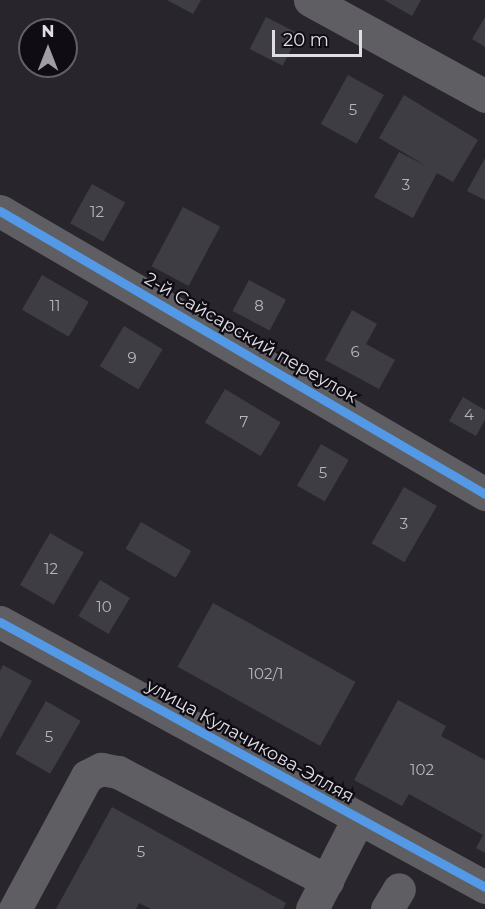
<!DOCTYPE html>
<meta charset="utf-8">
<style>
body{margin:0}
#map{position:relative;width:485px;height:909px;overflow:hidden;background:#28262c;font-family:Montserrat,sans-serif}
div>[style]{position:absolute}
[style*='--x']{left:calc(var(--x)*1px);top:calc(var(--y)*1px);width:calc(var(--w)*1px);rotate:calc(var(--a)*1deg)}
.building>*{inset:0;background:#3f3d44;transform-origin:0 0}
.minor>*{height:33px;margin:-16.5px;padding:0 16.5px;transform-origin:16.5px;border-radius:16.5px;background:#5f5e62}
.cycleway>*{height:9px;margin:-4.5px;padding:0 4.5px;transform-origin:4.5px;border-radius:4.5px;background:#5399e6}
span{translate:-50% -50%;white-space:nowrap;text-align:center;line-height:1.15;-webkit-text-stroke:4.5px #0f0d13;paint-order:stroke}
.number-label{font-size:15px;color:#b8b5be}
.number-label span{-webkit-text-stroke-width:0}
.street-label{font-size:18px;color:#e0dde6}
.north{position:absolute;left:18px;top:18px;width:60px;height:60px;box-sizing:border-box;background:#0f0d13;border:2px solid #636067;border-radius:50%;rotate:0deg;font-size:16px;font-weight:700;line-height:24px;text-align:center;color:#e0dde6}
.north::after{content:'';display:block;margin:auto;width:21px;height:27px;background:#a09da5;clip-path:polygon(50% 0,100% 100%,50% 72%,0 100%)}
.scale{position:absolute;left:272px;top:30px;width:90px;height:27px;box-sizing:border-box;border:3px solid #e0dde6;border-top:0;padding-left:8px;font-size:18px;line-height:21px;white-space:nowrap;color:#e0dde6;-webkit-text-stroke:4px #0f0d13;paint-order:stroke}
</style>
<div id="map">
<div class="building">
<div style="clip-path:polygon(167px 0,201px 0,193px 14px)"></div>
<div style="clip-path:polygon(384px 0,421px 0,412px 16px)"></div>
<div style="left:266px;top:17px;width:37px;height:36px;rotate:27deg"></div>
<div style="clip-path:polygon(485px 17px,485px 47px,472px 39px)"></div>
<div style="left:348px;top:75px;width:41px;height:56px;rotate:29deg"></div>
<div style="clip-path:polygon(404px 95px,478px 140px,453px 182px,437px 173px,413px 218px,374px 197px,399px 152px,428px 167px,379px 138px)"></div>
<div style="clip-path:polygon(485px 158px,485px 200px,467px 191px)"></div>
<div style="left:92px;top:184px;width:38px;height:45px;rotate:29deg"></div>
<div style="left:183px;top:207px;width:42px;height:67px;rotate:28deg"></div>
<div style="left:42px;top:275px;width:54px;height:40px;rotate:30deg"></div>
<div style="left:249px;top:280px;width:42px;height:35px;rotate:28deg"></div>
<div style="clip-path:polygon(352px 310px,377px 324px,366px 344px,395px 360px,379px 389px,325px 360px)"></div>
<div style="left:124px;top:326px;width:45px;height:47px;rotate:31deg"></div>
<div style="left:225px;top:389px;width:65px;height:39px;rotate:31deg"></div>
<div style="clip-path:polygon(463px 397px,485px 410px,485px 420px,476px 436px,449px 421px)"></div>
<div style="left:321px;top:444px;width:32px;height:48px;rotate:30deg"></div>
<div style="left:404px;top:487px;width:38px;height:65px;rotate:30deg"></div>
<div style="left:141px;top:522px;width:58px;height:31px;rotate:30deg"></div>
<div style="left:50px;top:533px;width:39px;height:60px;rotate:30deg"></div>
<div style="left:100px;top:580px;width:35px;height:42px;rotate:31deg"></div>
<div style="left:213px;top:603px;width:163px;height:73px;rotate:29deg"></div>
<div style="clip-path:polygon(3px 665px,32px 681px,0 739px,0 671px)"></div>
<div style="clip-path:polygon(398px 700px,446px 726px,441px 736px,485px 760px,485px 853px,476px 848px,483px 835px,409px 794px,402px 806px,354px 780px)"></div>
<div style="left:46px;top:701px;width:40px;height:61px;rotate:30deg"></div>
<div style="clip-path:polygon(112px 807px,286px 903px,283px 909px,151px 909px,139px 903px,136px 909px,56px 909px)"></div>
</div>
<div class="minor">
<div style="--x:310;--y:0;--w:200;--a:28.7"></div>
<div style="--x:0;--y:211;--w:562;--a:30.26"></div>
<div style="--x:0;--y:622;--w:553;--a:28.65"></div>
<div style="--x:15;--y:909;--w:151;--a:-61.6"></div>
<div style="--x:87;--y:776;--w:16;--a:-27"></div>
<div style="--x:101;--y:769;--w:17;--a:10"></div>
<div style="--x:118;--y:772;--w:236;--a:27.5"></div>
<div style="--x:312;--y:909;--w:101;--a:-62.9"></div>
<div style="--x:387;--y:909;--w:23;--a:-59"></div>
</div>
<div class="cycleway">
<div style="--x:0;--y:211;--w:562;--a:30.26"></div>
<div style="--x:0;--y:622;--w:553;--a:28.65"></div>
</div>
<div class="number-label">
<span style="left:353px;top:110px">5</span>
<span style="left:406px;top:185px">3</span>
<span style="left:97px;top:212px">12</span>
<span style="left:55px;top:306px">11</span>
<span style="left:259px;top:306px">8</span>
<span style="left:355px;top:352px">6</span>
<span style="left:132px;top:358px">9</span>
<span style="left:469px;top:415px">4</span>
<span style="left:244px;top:422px">7</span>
<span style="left:323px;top:473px">5</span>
<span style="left:404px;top:524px">3</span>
<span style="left:51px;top:569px">12</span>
<span style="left:104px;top:607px">10</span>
<span style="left:266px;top:674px">102/1</span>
<span style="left:49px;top:737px">5</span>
<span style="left:422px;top:770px">102</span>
<span style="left:141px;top:852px">5</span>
</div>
<div class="street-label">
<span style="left:251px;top:338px;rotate:30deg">2-й Сайсарский переулок</span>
<span style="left:250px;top:741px;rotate:29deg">улица Кулачикова-Элляя</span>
</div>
<div class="north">N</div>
<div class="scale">20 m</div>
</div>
